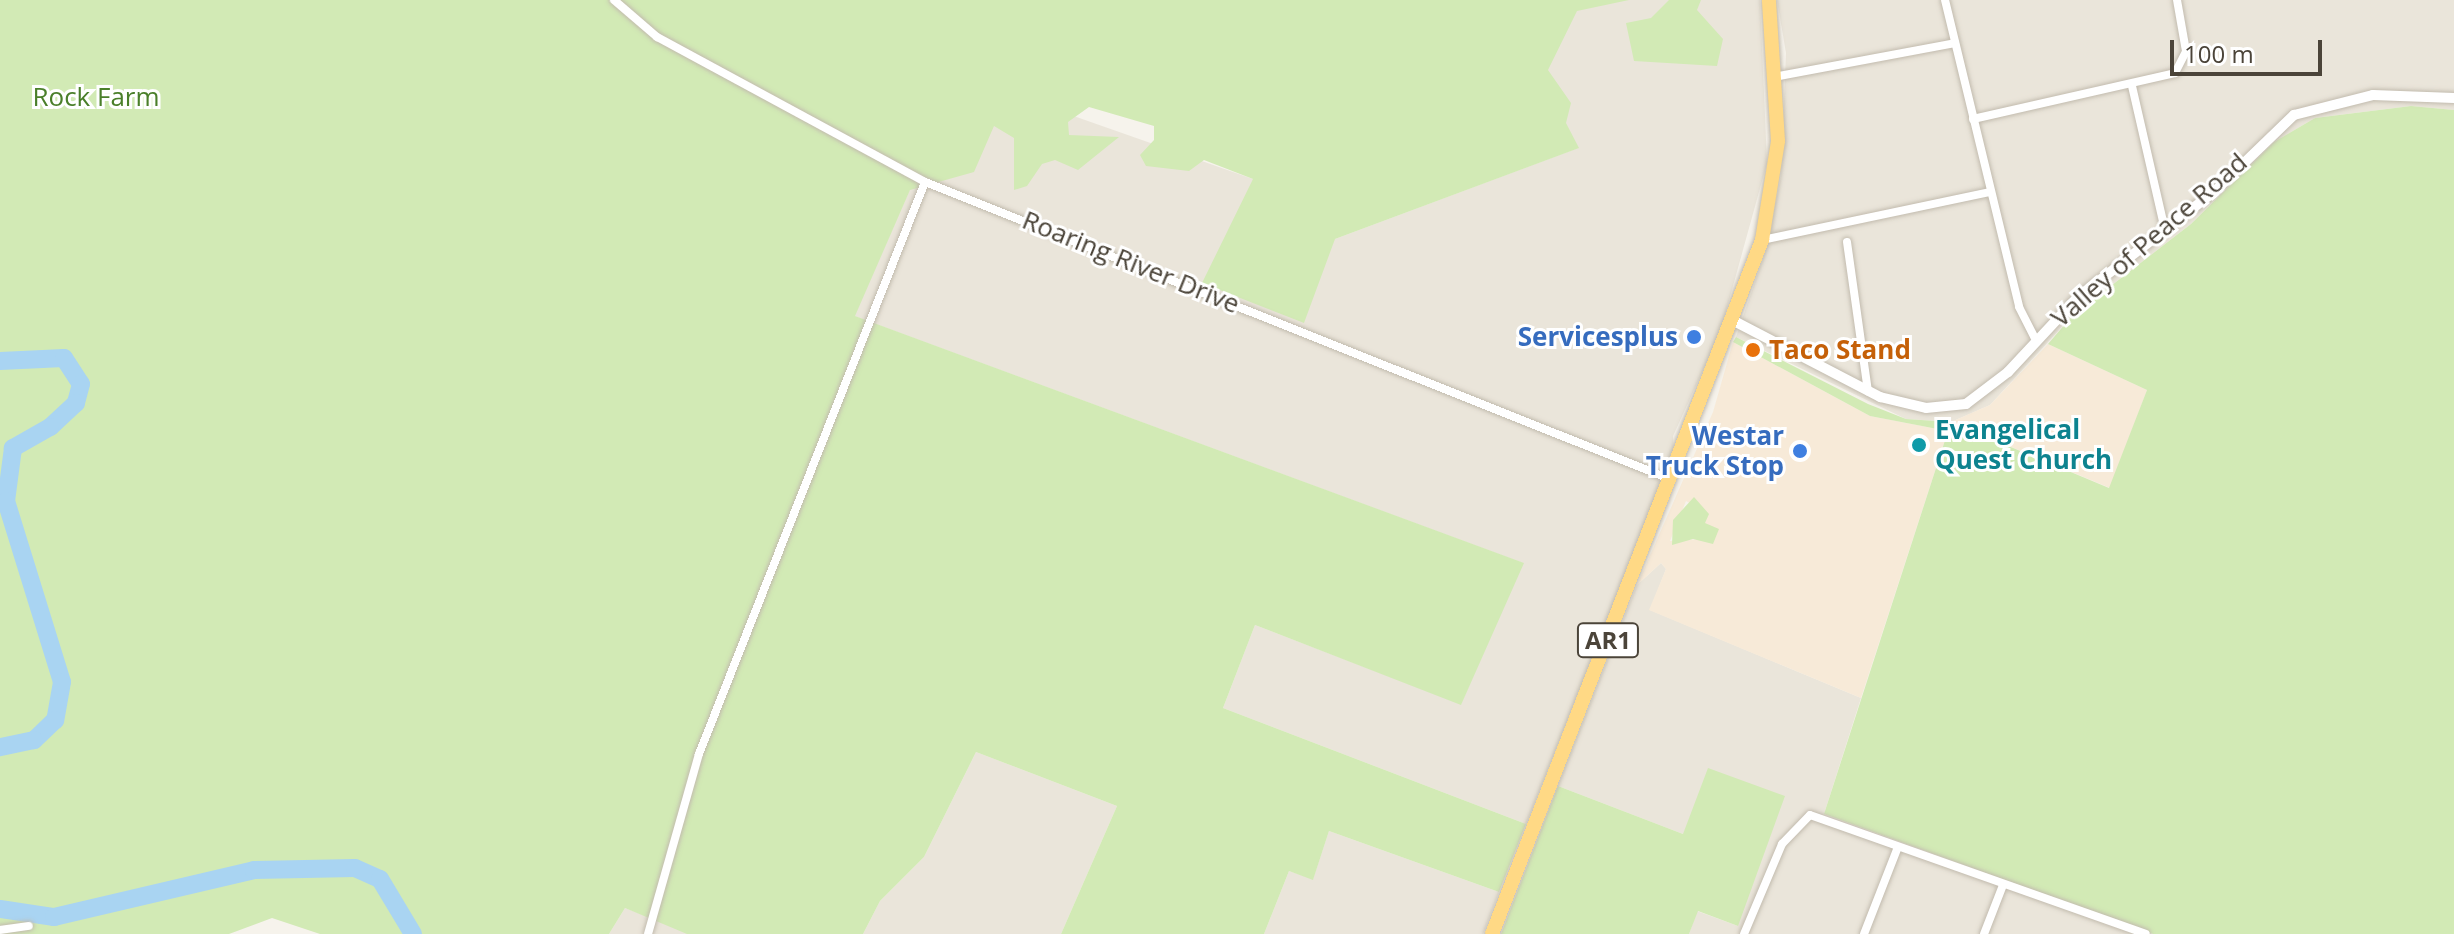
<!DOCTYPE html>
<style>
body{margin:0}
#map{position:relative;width:2454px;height:934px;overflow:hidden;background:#f6f3ec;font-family:"Open Sans",sans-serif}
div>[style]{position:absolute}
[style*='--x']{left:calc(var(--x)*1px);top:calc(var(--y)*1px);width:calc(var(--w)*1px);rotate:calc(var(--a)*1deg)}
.residential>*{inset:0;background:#eae5da}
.commercial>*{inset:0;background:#f7ead8}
.green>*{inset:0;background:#d2eab5}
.river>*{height:18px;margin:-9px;padding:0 9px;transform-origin:9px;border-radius:9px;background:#a9d4f2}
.roads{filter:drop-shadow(0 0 2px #c2bbae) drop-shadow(0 0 2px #c2bbae)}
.minor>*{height:8px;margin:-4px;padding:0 4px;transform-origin:4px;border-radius:4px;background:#fff}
.tertiary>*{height:10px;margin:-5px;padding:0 5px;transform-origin:5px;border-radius:5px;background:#fff}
.trunk>*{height:14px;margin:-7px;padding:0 7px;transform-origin:7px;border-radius:7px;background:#ffd985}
.dots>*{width:22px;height:22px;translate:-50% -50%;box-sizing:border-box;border:4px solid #fff;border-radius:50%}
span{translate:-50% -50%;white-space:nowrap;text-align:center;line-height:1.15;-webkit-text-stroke:6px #fff;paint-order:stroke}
.shield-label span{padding:2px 6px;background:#fff;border:2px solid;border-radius:6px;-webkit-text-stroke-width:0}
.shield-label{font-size:24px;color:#4b4439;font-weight:700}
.park-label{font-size:26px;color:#4a7f2a}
.street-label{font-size:26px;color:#4b4439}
.shop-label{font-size:26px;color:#366cbe;font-weight:700}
.right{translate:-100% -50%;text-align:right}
.food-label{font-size:26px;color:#c56008;font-weight:700}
.left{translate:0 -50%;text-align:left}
.culture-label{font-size:26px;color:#0d838f;font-weight:700}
.scale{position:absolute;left:2170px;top:40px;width:152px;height:36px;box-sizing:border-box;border:4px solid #4b4439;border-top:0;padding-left:10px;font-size:24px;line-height:28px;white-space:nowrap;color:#4b4439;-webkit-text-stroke:6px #fff;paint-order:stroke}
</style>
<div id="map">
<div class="residential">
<div style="clip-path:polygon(1601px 0,1760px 0,1767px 163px,1720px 333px,1673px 436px,1674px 452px,1526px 824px,1223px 708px,1255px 625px,1461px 704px,1523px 563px,854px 316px,960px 76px,1253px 179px,1335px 239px,1578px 148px,1512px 18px)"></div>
<div style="clip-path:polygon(1777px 0,2454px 0,2454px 110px,2411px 106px,2315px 118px,2274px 142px,2191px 224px,2072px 316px,1990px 405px,1951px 422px,1906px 419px,1736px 337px,1766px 250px,1781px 176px,1786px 53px)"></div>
<div style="clip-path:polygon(1661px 563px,1666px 569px,1650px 610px,1861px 698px,1824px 814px,2153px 934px,1689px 934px,1697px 911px,1738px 926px,1683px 834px,1558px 786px,1637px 585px)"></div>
<div style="clip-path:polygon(976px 752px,1117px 806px,1061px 934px,863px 934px,880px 901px,924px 857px)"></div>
<div style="clip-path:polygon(1329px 831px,1499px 892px,1483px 934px,1264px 934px,1289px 871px,1313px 879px)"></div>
<div style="clip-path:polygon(625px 908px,688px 932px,687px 934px,609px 934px)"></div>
</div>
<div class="commercial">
<div style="clip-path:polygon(evenodd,1733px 342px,1870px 416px,1948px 431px,1861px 698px,1649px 610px,1666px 569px,1661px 563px,1637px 585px,1713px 412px,1733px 342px,1686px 501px,1700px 509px,1702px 539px,1670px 541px,1686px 501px)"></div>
<div style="clip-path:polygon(2048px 344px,2147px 390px,2110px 488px,1951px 422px,1990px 405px)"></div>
</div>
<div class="green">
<div style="clip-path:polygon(0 0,1629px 0,1577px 11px,1548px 70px,1571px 103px,1566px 123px,1579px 148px,1335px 239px,1304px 323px,1202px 283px,1253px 179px,1204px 160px,1189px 171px,1146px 166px,1140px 155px,1154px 140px,1154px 126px,1089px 107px,1068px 122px,1069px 135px,1119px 137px,1078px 170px,1055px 160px,1042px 164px,1027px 186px,1014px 190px,1014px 138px,994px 126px,974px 172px,910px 190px,855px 316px,1524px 563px,1461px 705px,1255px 625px,1223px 708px,1526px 824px,1499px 892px,1329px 831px,1313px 880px,1289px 871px,1264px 934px,1061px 934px,1117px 806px,976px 752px,924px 857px,880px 901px,863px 934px,687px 934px,625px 908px,609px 934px,320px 934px,272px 918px,229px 934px,0 934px)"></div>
<div style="clip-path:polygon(1669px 0,1701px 0,1697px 10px,1723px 39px,1717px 66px,1634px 61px,1626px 23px,1651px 18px)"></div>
<div style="clip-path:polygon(2411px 106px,2454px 110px,2454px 934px,2153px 934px,1824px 814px,1948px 431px,1870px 416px,1733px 342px,1736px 337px,1868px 404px,1906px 419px,1951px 422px,2109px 488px,2147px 390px,2048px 344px,2072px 316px,2191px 224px,2274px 142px,2315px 118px)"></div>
<div style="clip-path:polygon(1694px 497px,1709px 514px,1705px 523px,1719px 529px,1713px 544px,1693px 539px,1672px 545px,1673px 520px)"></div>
<div style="clip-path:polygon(1708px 768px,1785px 796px,1738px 926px,1698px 911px,1689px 934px,1501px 934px,1558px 786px,1683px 834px)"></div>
</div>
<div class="river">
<div style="--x:0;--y:361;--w:64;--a:-2.7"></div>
<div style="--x:64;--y:358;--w:31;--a:57"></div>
<div style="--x:81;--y:384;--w:20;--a:105"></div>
<div style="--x:76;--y:403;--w:35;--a:137"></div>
<div style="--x:50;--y:427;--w:43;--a:150.4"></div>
<div style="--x:13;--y:448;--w:53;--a:97.5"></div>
<div style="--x:6;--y:501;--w:189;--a:72.8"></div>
<div style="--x:62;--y:682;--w:39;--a:100"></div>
<div style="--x:55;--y:720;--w:29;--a:136"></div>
<div style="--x:34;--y:740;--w:35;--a:168"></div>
<div style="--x:0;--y:909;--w:55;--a:8.4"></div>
<div style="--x:54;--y:917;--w:205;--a:-13.2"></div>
<div style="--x:254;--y:870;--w:101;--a:-1.1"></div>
<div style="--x:355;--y:868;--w:27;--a:24"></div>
<div style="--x:380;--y:879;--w:64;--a:59"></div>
</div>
<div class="roads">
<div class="minor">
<div style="--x:614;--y:0;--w:57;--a:40.7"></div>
<div style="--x:657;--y:37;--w:305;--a:28.4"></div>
<div style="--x:925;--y:182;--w:802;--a:21.74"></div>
<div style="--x:1945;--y:0;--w:316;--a:76.4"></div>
<div style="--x:2019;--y:307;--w:38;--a:63"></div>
<div style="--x:1779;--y:76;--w:179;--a:-10.6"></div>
<div style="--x:2132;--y:86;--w:148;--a:77.1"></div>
<div style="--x:1973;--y:119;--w:207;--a:-12.8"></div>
<div style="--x:2175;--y:73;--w:25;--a:-63"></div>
<div style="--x:2186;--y:51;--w:52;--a:-100"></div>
<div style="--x:1762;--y:240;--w:232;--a:-11.9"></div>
<div style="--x:1847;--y:242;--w:151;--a:82"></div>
<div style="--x:0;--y:930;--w:29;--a:-8"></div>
<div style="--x:648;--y:934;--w:187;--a:-74.2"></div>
<div style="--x:699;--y:754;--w:615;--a:-68.44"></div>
<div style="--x:1744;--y:934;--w:98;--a:-67.1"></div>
<div style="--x:1782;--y:844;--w:40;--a:-46"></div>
<div style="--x:1810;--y:815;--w:356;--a:19.5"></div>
<div style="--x:1864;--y:934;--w:93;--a:-68.7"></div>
<div style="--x:1984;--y:934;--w:53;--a:-68.8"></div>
</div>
<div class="tertiary">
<div style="--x:1734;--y:321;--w:165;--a:27.5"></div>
<div style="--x:1880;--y:397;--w:47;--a:13.4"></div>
<div style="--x:1926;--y:408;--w:40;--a:-5.7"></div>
<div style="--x:1966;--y:404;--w:53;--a:-37.3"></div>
<div style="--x:2008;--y:372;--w:103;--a:-47"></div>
<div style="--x:2078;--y:297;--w:173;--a:-37.7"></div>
<div style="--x:2215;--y:191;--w:110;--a:-43.9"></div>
<div style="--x:2294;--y:115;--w:81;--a:-14.2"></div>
<div style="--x:2373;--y:95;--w:81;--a:2.1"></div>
</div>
<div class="trunk">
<div style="--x:1492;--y:934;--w:745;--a:-68.74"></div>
<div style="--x:1762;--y:240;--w:100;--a:-80.8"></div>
<div style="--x:1778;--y:141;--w:141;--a:-93.7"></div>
</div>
</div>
<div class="dots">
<div style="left:1694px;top:337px;background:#3f7fe0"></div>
<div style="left:1753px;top:350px;background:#e8710a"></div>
<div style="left:1919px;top:445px;background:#0f9aa8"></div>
<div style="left:1800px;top:451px;background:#3f7fe0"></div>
</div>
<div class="shield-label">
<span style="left:1608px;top:640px">AR1</span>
</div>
<div class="park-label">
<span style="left:96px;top:97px">Rock Farm</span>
</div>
<div class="street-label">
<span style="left:2149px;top:240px;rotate:-41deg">Valley of Peace Road</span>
<span style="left:1131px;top:262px;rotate:22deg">Roaring River Drive</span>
</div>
<div class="shop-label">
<span class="right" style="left:1678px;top:337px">Servicesplus</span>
<span class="right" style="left:1784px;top:451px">Westar<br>Truck Stop</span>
</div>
<div class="food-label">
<span class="left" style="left:1769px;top:350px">Taco Stand</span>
</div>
<div class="culture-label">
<span class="left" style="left:1935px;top:445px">Evangelical<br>Quest Church</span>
</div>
<div class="scale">100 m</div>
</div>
